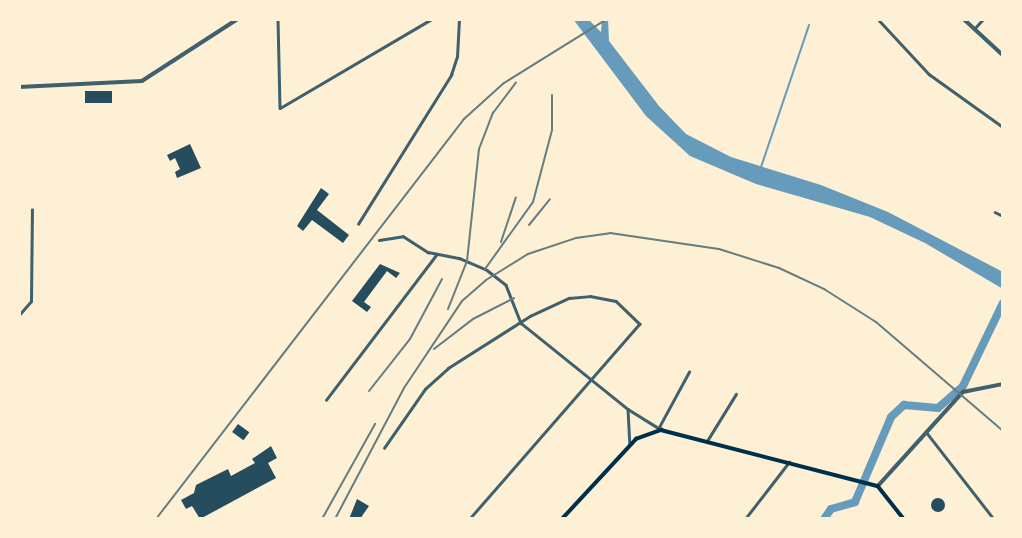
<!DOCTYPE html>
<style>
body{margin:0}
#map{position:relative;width:1022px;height:538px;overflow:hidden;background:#fdf0d5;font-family:Commissioner,sans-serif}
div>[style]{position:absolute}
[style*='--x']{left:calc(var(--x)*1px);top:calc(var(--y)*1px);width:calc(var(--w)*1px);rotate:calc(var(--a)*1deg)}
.water>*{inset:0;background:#669bbc}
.stream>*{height:2px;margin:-1px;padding:0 1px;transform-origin:1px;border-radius:1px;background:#669bbc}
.river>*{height:8px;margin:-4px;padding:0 4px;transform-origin:4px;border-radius:4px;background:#669bbc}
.building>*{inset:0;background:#264d5e;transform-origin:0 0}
.round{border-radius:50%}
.minor>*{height:2.5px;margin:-1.25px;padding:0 1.25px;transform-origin:1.25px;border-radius:1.25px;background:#3f606c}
.tertiary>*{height:3.5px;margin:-1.75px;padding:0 1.75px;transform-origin:1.75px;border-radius:1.75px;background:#3f606c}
.secondary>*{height:3.5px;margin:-1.75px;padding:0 1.75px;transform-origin:1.75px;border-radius:1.75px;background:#003049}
.rail>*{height:2px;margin:-1px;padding:0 1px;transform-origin:1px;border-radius:1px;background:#657d81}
span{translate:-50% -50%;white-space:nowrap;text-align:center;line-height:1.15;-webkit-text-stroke:7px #fdf0d5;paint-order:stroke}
.frame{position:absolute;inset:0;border:21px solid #fdf0d5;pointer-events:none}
</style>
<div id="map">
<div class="water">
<div style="clip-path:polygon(573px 19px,588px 19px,601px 32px,602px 19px,608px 19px,609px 41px,659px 106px,686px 134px,731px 157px,821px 185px,888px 212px,1003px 272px,1003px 289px,925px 243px,870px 217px,756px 184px,690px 156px,646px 116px)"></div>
</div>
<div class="stream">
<div style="--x:761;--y:167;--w:150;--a:-71.3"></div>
</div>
<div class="river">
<div style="--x:824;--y:519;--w:12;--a:-55"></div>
<div style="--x:831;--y:509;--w:25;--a:-16"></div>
<div style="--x:855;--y:502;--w:92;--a:-67"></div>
<div style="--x:891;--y:417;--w:18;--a:-43"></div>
<div style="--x:904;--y:405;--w:34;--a:5"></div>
<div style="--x:938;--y:408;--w:33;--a:-41"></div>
<div style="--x:963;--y:386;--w:92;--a:-64.3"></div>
</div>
<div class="building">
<div style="left:112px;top:91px;width:12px;height:27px;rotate:90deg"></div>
<div style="clip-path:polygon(190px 144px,201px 168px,177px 178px,175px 172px,180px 169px,175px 158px,170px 161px,167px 155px)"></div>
<div style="clip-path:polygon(321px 188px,329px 194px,317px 210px,349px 235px,343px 243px,312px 220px,303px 231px,297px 226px)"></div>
<div style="clip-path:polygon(380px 264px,400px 273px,396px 278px,387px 271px,364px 302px,371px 307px,367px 312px,352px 301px)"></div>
<div style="left:238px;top:424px;width:14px;height:10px;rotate:36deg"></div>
<div style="clip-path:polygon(271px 446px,277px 458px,268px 463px,276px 478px,200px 519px,192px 506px,186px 509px,181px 500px,194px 493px,196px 485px,228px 469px,231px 476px,255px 463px,252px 459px)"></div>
<div class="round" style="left:931px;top:498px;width:14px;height:14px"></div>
<div style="clip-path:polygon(357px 499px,369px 506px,360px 519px,349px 519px)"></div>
</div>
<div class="minor">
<div style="--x:278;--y:19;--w:89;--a:88.7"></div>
<div style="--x:280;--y:108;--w:176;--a:-30.4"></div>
<div style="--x:878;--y:19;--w:75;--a:47.2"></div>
<div style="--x:929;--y:74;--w:91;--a:35.6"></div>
<div style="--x:974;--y:29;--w:13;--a:-48"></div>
<div style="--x:995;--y:212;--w:9;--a:27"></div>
<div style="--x:358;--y:224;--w:176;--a:-58"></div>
<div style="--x:451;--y:75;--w:19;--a:-72"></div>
<div style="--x:457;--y:57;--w:38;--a:-87"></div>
<div style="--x:379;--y:240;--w:24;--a:-9"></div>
<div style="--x:403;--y:236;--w:30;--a:33"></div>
<div style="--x:428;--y:252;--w:32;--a:11"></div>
<div style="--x:459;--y:258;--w:30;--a:23"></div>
<div style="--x:487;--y:270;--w:24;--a:38"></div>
<div style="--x:506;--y:285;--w:41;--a:68.5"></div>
<div style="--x:521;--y:323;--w:137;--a:38.8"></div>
<div style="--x:628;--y:409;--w:39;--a:32"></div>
<div style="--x:19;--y:315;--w:18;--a:-49"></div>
<div style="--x:31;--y:301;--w:91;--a:-89.4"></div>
<div style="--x:326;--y:400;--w:183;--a:-52.8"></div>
<div style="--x:628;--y:409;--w:34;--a:87"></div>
<div style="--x:658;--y:429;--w:65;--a:-61.5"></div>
<div style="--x:927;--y:433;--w:109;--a:52.1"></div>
<div style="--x:707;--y:441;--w:55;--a:-58.3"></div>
<div style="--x:384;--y:448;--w:72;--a:-55.2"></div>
<div style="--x:425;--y:389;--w:31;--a:-42"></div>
<div style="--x:448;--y:368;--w:97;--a:-32.4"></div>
<div style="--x:530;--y:316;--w:43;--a:-24.8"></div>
<div style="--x:569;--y:298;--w:21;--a:-5"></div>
<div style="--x:590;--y:296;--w:26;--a:11"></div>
<div style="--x:616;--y:301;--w:33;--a:44"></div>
<div style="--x:640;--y:324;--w:259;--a:131.1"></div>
<div style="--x:745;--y:519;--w:72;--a:-52.3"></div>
</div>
<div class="tertiary">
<div style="--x:964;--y:19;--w:53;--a:42.7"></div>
<div style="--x:19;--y:87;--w:123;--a:-2.8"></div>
<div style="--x:142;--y:81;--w:114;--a:-32.9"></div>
<div style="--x:878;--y:486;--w:127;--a:-47.9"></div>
<div style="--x:963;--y:392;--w:41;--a:-11.3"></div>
</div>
<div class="secondary">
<div style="--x:562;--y:519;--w:109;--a:-47.2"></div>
<div style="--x:636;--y:439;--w:27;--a:-20"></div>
<div style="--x:661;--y:430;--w:224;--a:14.5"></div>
<div style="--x:878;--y:486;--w:42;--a:51.8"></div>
</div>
<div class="rail">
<div style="--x:529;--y:225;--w:33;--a:-51"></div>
<div style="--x:501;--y:242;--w:47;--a:-71.6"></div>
<div style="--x:485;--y:269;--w:82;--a:-54.4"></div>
<div style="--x:533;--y:202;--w:74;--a:-75.2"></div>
<div style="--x:552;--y:130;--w:35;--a:-90"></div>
<div style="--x:448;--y:309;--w:52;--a:-68.4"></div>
<div style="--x:467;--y:261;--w:113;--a:-83.9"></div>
<div style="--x:479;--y:149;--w:39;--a:-69"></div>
<div style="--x:493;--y:113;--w:38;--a:-53"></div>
<div style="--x:434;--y:349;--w:49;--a:-37.6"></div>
<div style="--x:473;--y:319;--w:46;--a:-27.1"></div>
<div style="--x:369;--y:391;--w:66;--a:-51.7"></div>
<div style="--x:410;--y:339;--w:68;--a:-61.9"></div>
<div style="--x:156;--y:519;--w:505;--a:-52.4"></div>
<div style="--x:464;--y:119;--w:54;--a:-42"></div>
<div style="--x:504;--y:83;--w:121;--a:-31.9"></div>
<div style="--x:322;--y:519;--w:109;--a:-60.8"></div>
<div style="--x:335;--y:519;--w:148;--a:-62.2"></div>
<div style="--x:404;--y:388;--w:105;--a:-56.3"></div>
<div style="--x:462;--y:301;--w:32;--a:-41"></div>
<div style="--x:486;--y:280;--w:49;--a:-31.8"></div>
<div style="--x:528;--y:254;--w:51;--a:-18.4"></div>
<div style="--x:576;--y:238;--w:34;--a:-8"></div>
<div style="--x:610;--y:233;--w:110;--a:8.4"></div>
<div style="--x:719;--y:249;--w:63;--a:17.6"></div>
<div style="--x:779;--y:268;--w:50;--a:25"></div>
<div style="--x:824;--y:289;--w:62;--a:32.4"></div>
<div style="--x:876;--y:322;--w:167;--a:40.6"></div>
</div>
<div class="frame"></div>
</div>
